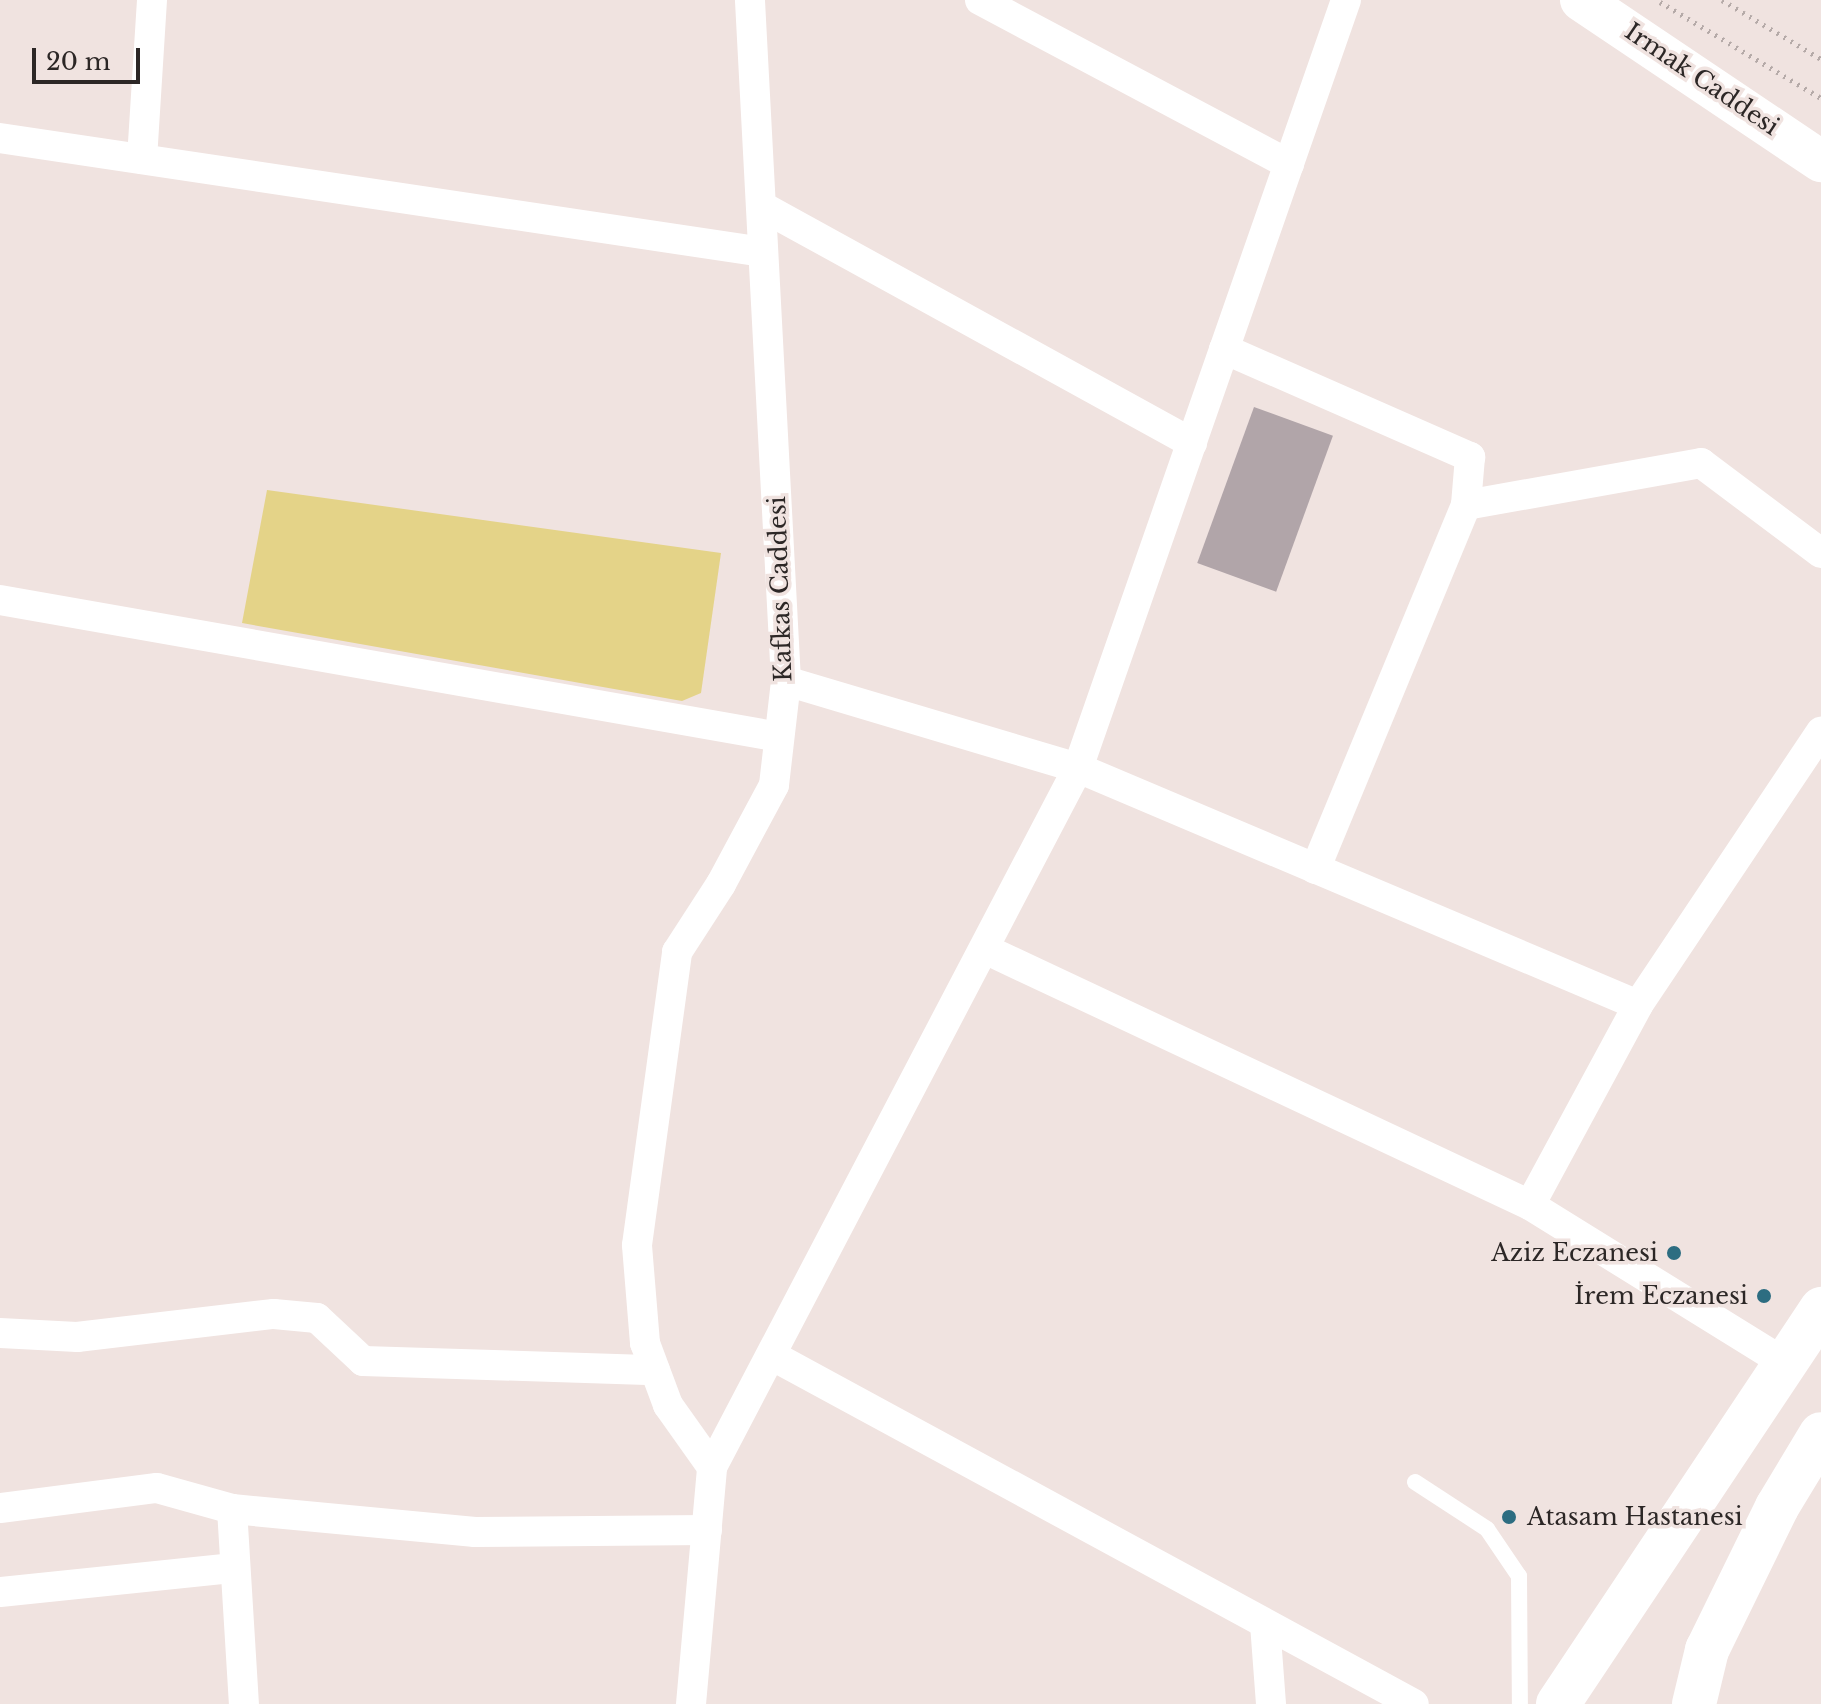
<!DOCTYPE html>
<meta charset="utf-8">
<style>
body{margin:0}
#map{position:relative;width:1821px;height:1704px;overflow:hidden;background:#f0e3e0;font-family:"Libre Baskerville",serif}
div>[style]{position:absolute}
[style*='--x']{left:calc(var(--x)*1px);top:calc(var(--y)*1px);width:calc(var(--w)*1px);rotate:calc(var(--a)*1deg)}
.green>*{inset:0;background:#e4d388}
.building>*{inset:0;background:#b1a5a9;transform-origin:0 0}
.path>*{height:5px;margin-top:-2.5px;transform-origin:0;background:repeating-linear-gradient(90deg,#b5aaa8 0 2px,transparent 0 8px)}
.service>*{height:16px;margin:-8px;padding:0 8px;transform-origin:8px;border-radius:8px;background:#fff}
.minor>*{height:30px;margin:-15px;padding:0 15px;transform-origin:15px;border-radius:15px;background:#fff}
.secondary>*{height:42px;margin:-21px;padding:0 21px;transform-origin:21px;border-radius:21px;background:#fff}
.primary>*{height:44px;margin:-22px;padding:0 22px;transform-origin:22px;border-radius:22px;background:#fff}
.dots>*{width:22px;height:22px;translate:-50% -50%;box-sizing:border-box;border:4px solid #f0e3e0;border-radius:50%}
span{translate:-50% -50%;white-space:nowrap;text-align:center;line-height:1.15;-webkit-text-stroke:7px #f0e3e0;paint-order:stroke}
.street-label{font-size:24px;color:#2c2726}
.poi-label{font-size:24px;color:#2c2726}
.right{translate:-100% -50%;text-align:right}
.left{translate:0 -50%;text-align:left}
.scale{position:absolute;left:32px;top:48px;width:108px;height:36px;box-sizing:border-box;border:4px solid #2c2726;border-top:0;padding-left:10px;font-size:24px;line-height:28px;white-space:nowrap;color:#2c2726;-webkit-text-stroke:6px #f0e3e0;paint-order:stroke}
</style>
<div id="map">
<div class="green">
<div style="clip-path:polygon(267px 490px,721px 553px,701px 693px,682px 701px,242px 623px)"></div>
</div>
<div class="building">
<div style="left:1254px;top:407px;width:84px;height:166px;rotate:20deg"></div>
</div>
<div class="path">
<div style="--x:1722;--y:0;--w:115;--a:30.8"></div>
<div style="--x:1660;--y:2;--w:187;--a:30.8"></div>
</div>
<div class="service">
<div style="--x:1415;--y:1482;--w:86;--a:33.1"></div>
<div style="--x:1487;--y:1529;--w:57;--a:55.8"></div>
<div style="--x:1519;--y:1576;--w:128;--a:89.6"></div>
</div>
<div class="minor">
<div style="--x:980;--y:0;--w:350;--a:28"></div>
<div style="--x:0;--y:138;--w:771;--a:8.5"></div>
<div style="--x:142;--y:159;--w:159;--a:-86.4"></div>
<div style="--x:761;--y:206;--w:492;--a:28.8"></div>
<div style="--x:1224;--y:349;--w:269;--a:23.7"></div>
<div style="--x:1470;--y:457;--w:48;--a:94.8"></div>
<div style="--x:1466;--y:505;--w:394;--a:112.5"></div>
<div style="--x:1466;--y:505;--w:239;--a:-10.1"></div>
<div style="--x:1701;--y:463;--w:150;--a:36.9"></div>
<div style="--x:0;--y:600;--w:791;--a:9.97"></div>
<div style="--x:786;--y:681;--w:305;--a:16.6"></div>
<div style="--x:1078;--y:768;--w:608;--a:22.94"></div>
<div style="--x:987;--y:950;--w:600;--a:25.16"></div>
<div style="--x:1530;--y:1205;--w:301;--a:31.8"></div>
<div style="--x:1530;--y:1205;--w:227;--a:-61.6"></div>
<div style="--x:1638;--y:1005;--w:329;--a:-56.2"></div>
<div style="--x:0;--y:1333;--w:77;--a:3"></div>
<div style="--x:77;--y:1337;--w:198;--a:-6.7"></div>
<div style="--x:274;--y:1314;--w:43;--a:5.3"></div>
<div style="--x:317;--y:1318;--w:63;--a:43.1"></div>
<div style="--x:363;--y:1361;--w:292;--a:1.8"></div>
<div style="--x:773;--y:1356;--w:729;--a:28.5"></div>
<div style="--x:712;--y:1467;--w:76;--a:-125.4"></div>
<div style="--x:668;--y:1405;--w:66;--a:-110.4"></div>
<div style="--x:645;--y:1343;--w:98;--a:-94.7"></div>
<div style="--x:637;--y:1245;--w:296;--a:-82.2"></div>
<div style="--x:677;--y:952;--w:81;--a:-57.1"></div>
<div style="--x:721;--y:884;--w:112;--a:-61.8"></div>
<div style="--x:774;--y:785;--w:105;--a:-83.4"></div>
<div style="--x:786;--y:681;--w:682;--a:-93.03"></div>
<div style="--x:0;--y:1508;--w:158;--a:-7.3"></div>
<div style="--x:157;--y:1488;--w:78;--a:15.6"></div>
<div style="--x:232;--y:1509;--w:244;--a:5.4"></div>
<div style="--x:475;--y:1532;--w:232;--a:-0.5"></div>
<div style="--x:232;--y:1509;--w:195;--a:86.5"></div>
<div style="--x:0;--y:1592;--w:235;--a:-5.9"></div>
<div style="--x:1265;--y:1624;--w:80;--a:85.7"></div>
<div style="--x:691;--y:1704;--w:238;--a:-84.9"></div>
<div style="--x:712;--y:1467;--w:789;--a:-62.36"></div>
<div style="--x:1078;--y:768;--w:813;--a:-70.76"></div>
</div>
<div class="secondary">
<div style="--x:1581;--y:0;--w:289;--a:33.9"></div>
</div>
<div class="primary">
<div style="--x:1558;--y:1704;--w:475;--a:-56.3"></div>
<div style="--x:1694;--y:1704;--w:56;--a:-76.5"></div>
<div style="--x:1707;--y:1650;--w:159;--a:-63.9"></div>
<div style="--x:1777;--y:1507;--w:85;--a:-58.9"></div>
</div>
<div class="dots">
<div style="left:1674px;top:1253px;background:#2d6d81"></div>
<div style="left:1764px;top:1296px;background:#2d6d81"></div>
<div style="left:1509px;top:1517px;background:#2d6d81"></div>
</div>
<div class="street-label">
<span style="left:1702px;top:79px;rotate:34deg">Irmak Caddesi</span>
<span style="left:780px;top:589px;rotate:-92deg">Kafkas Caddesi</span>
</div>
<div class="poi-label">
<span class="right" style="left:1658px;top:1253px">Aziz Eczanesi</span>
<span class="right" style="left:1748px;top:1296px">İrem Eczanesi</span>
<span class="left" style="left:1527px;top:1517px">Atasam Hastanesi</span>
</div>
<div class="scale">20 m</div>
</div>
